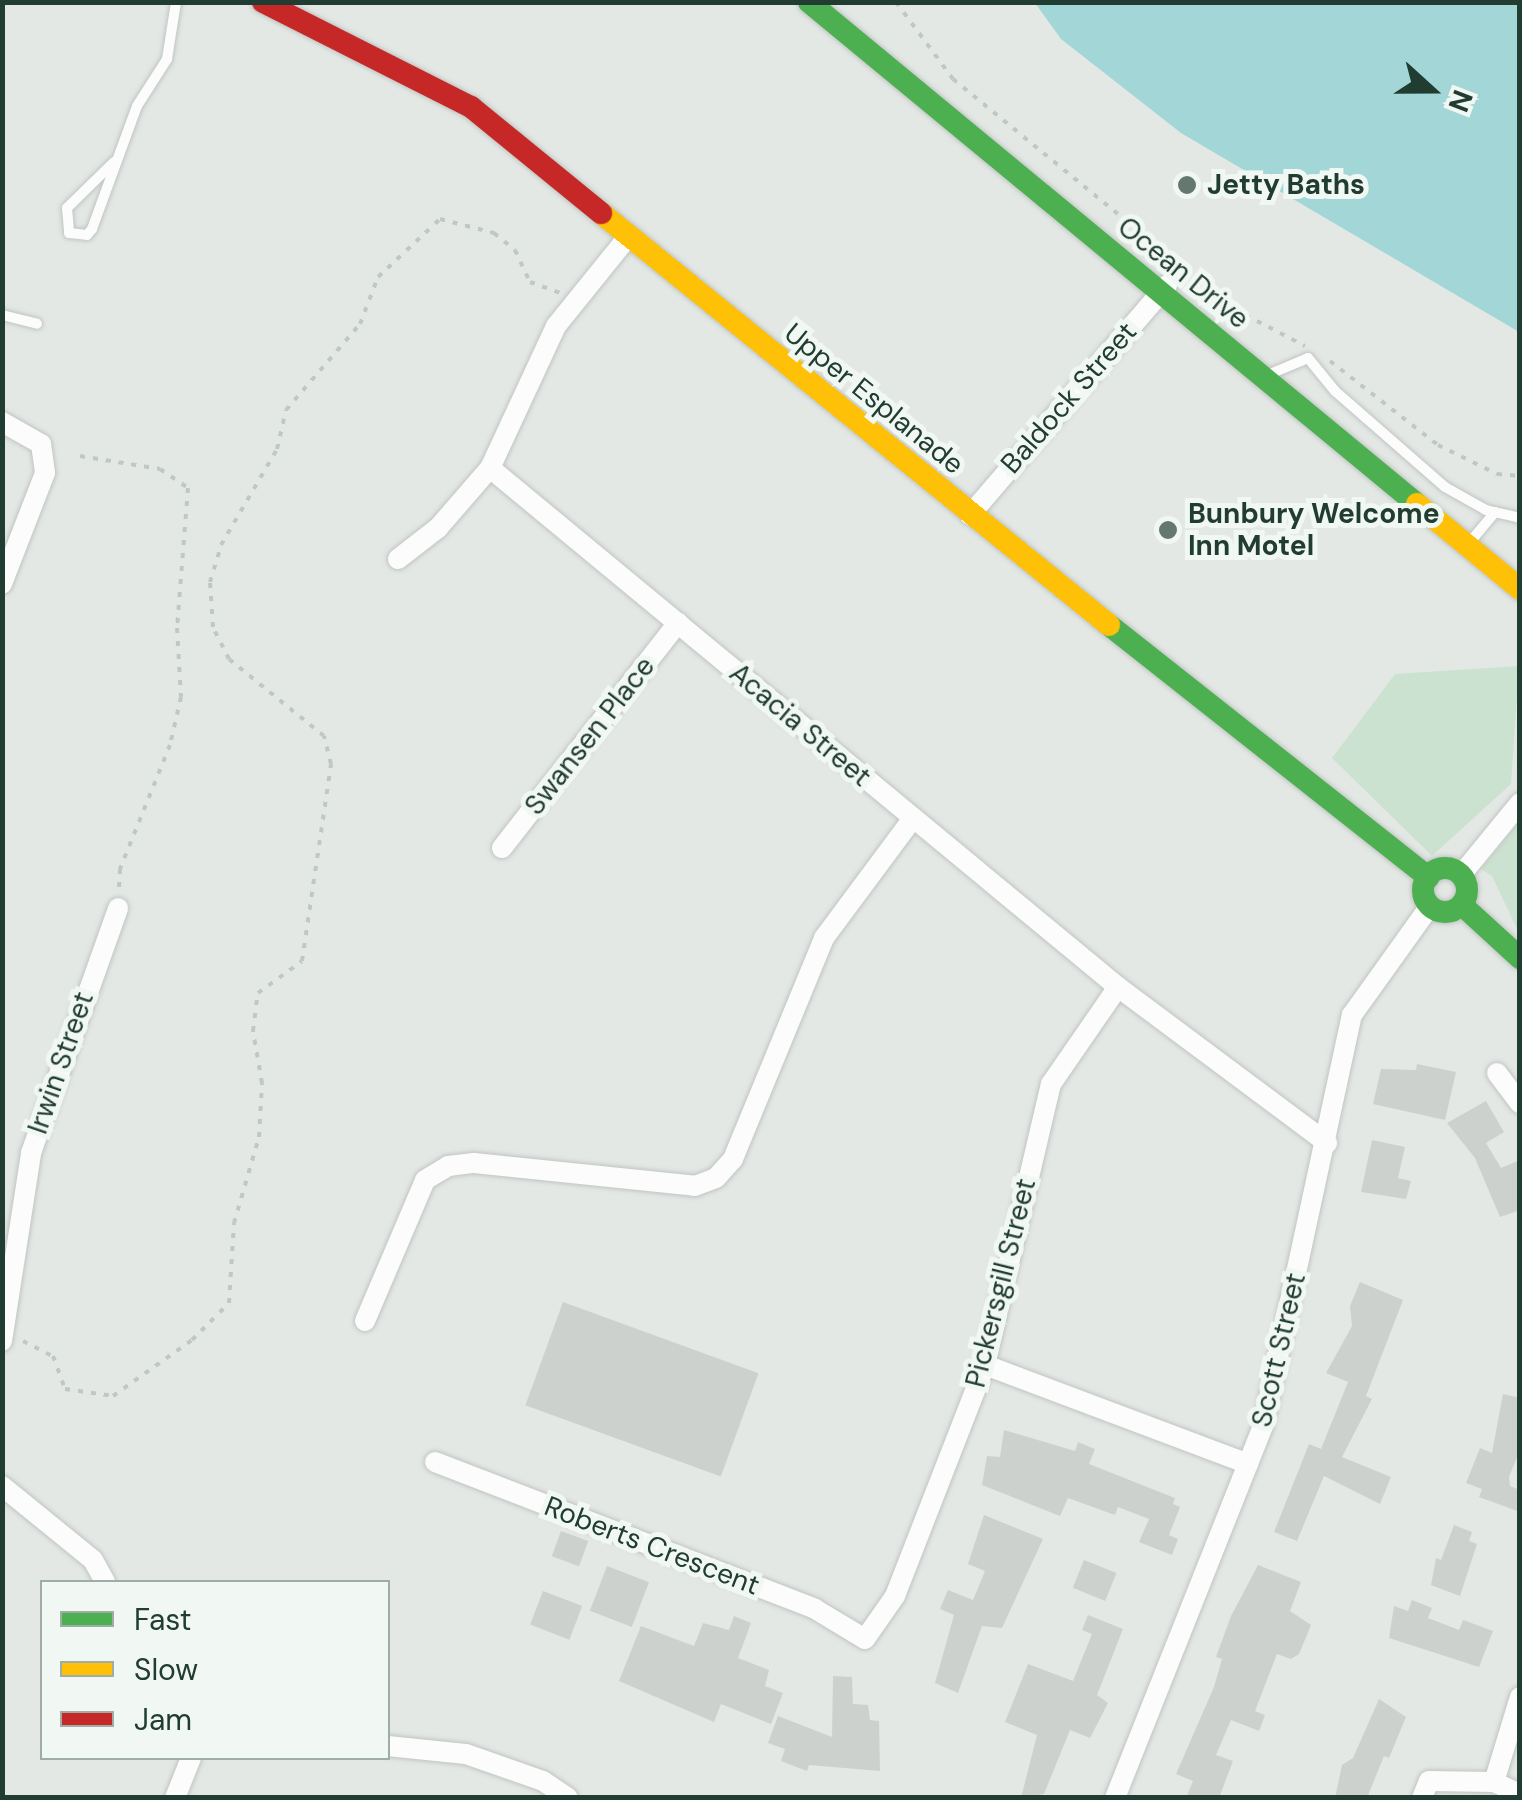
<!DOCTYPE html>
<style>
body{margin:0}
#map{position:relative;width:1522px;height:1800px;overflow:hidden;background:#e3e8e5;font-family:"DM Sans",sans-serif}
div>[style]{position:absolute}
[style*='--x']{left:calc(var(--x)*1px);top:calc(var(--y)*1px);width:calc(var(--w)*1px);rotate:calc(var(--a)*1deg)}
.green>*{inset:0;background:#cce2d0}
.water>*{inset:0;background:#a3d7d7}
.building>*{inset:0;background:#ccd1ce;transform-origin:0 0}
.path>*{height:4px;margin-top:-2px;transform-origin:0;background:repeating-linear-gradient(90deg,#c0c8c5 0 5px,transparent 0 13px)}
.roads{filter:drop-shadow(0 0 2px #c0c5c2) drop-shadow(0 0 2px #c0c5c2)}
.lane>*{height:10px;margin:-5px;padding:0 5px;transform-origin:5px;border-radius:5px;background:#fbfcfb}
.street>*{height:20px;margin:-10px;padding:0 10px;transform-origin:10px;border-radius:10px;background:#fbfcfb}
.fast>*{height:22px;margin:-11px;padding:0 11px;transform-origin:11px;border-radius:11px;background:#4caf50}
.fast>.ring{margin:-11px;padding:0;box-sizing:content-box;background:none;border:22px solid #4caf50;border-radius:50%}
.slow>*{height:22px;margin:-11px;padding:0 11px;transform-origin:11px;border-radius:11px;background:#ffc107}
.jam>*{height:22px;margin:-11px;padding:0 11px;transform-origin:11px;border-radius:11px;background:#c62828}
.dots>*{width:28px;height:28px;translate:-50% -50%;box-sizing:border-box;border:5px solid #f1f8f3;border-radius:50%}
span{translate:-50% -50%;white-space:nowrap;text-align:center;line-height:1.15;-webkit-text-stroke:10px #f1f8f3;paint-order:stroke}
.poi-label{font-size:28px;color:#213c31;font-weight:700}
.left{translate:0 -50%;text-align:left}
.street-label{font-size:28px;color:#213c31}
.frame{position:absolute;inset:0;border:5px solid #213c31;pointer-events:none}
.legend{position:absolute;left:40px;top:1580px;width:350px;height:180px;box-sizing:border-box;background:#f1f8f3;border:2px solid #9eada5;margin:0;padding:12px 18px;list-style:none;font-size:30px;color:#213c31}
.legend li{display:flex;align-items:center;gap:20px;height:50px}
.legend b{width:50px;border:2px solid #9eada5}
.north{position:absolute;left:1382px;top:40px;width:100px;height:100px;-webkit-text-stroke:8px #f1f8f3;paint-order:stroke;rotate:111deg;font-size:28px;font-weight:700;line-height:40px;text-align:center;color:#213c31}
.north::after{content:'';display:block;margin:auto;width:35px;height:45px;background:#213c31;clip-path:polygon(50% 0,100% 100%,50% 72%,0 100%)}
</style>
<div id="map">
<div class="green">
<div style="clip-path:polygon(1519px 666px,1511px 784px,1432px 856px,1332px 758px,1395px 674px)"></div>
<div style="clip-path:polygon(1519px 822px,1519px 933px,1492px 876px,1481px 869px)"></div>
</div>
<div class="water">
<div style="clip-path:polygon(1035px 3px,1519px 3px,1519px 332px,1181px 133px,1061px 39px)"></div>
</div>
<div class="building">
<div style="clip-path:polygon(1417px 1064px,1456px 1072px,1445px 1120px,1373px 1104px,1381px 1069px,1416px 1070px)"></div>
<div style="clip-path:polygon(1486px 1101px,1504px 1132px,1486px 1143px,1501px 1168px,1520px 1160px,1520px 1210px,1500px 1217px,1475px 1158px,1447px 1123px)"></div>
<div style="clip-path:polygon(1372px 1140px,1405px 1147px,1398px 1178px,1411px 1181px,1406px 1199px,1361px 1192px)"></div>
<div style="clip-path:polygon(1360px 1282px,1403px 1300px,1366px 1396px,1372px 1399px,1342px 1457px,1391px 1477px,1380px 1504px,1324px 1476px,1297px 1541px,1274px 1532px,1309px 1444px,1321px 1449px,1348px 1382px,1326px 1373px,1352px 1326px,1350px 1306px)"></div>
<div style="left:563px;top:1302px;width:208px;height:110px;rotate:20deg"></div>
<div style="clip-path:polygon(1503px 1394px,1520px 1398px,1520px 1450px,1509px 1477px,1510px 1486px,1520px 1490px,1520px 1512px,1479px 1497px,1482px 1489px,1466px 1483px,1480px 1448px,1492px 1453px)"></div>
<div style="clip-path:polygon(1004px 1430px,1075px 1451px,1078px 1442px,1095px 1449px,1089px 1464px,1175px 1498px,1173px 1504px,1180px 1507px,1169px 1535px,1178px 1539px,1172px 1555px,1139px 1542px,1149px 1519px,1118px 1507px,1115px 1515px,1068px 1498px,1060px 1516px,982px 1485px,987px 1456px,1000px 1457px)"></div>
<div style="clip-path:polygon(984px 1515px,1043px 1539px,1002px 1628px,982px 1626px,958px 1693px,935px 1683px,954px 1615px,940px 1609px,948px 1590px,973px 1600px,985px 1571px,968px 1564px)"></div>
<div style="clip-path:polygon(1454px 1525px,1472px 1532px,1469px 1541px,1477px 1544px,1460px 1596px,1431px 1585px,1436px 1558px,1441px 1560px)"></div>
<div style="left:561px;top:1531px;width:29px;height:27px;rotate:20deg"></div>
<div style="left:1084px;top:1560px;width:35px;height:30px;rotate:22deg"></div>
<div style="clip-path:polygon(1258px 1565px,1301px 1582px,1290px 1611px,1311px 1625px,1299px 1654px,1291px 1659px,1277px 1654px,1255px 1711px,1265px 1715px,1259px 1731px,1231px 1720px,1216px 1755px,1233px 1761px,1219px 1798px,1186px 1798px,1193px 1781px,1176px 1774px,1214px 1687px,1222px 1659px,1216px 1657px,1231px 1616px)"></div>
<div style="left:607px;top:1566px;width:45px;height:48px;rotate:21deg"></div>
<div style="left:543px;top:1591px;width:42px;height:36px;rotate:21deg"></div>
<div style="clip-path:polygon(1412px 1600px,1432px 1608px,1428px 1618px,1459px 1630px,1463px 1620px,1493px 1631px,1479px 1667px,1389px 1638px,1394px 1606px,1408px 1611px)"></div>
<div style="clip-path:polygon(1088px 1615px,1123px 1629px,1097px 1695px,1108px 1703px,1090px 1738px,1070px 1730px,1044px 1794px,1021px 1798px,1037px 1735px,1005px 1722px,1028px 1664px,1073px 1681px,1092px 1634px,1082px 1630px)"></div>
<div style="clip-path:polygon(734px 1616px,751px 1623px,738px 1658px,769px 1670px,765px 1686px,783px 1693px,771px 1724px,721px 1704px,714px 1722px,619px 1681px,641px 1626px,694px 1646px,703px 1623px,729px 1630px)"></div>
<div style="clip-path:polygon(833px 1676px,852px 1677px,853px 1704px,868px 1705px,870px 1720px,879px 1721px,880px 1771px,809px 1765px,807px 1771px,781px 1761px,785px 1749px,768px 1743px,778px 1716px,832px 1737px)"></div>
<div style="clip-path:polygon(1379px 1699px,1406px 1717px,1389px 1758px,1384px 1756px,1367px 1798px,1335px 1798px,1342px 1765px,1353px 1758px)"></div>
</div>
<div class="path">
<div style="--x:896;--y:2;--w:96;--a:53.5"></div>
<div style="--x:953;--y:79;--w:363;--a:39.3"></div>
<div style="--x:1234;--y:309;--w:80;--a:27.5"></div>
<div style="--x:1330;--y:361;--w:137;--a:37.9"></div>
<div style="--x:1438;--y:445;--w:66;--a:26.2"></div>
<div style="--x:1497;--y:474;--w:23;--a:5"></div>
<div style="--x:80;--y:456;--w:81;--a:9.2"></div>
<div style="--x:160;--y:469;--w:34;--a:34"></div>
<div style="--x:188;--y:488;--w:140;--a:94.5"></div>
<div style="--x:177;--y:628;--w:69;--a:86.7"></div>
<div style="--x:181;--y:697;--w:49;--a:102.9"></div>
<div style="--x:170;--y:745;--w:134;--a:112"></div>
<div style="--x:120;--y:869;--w:22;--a:93"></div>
<div style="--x:23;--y:1341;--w:34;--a:27"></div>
<div style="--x:53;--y:1356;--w:35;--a:70"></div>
<div style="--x:65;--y:1389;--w:49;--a:8.3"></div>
<div style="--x:113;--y:1396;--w:97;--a:-35.3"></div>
<div style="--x:192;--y:1340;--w:52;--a:-45"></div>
<div style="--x:229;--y:1303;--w:80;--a:-86.4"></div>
<div style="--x:234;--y:1223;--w:90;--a:-73.8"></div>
<div style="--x:259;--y:1137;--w:54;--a:-86.8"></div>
<div style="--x:262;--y:1083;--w:53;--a:-99.8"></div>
<div style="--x:253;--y:1031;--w:38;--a:-83"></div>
<div style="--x:258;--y:993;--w:54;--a:-36"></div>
<div style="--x:302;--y:961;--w:199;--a:-81.6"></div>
<div style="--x:331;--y:764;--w:29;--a:-104"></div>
<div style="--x:324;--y:736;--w:122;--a:-141"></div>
<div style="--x:229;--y:659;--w:36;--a:-117"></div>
<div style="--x:213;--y:627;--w:45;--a:-93.8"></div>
<div style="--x:210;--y:582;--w:39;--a:-73"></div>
<div style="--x:221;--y:545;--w:111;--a:-59.7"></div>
<div style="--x:277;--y:449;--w:40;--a:-77"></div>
<div style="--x:286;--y:410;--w:113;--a:-49.3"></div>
<div style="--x:360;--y:324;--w:50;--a:-69"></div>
<div style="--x:378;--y:277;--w:85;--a:-43.1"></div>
<div style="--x:440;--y:219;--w:56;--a:14.5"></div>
<div style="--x:494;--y:233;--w:27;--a:39"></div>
<div style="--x:515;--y:250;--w:35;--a:65"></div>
<div style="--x:530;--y:282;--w:32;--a:20"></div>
</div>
<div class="roads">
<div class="lane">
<div style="--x:114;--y:162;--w:66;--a:135.6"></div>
<div style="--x:67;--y:208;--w:25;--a:85"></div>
<div style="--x:69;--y:233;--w:18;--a:6"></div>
<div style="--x:87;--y:235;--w:8;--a:-50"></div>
<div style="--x:92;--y:229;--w:131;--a:-69.9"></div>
<div style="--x:137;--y:106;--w:56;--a:-57.4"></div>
<div style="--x:167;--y:59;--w:58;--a:-81"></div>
<div style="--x:2;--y:315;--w:36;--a:14"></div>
<div style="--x:1270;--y:374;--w:41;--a:-22.8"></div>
<div style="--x:1308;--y:358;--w:43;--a:50.7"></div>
<div style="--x:1335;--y:391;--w:146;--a:41.1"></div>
<div style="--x:1445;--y:487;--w:47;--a:29.3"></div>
<div style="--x:1486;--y:510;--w:35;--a:13"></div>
<div style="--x:1470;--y:542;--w:39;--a:-50"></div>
</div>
<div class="street">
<div style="--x:627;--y:238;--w:113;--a:128.9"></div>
<div style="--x:556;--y:326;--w:157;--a:114.9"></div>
<div style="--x:490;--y:468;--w:815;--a:39.57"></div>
<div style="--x:1118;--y:987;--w:261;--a:36.7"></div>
<div style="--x:2;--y:422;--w:45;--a:29.4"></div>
<div style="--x:41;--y:444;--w:29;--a:82"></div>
<div style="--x:45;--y:473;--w:119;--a:111.2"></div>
<div style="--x:970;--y:515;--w:303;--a:-49.4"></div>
<div style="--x:398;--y:559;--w:51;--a:-37.8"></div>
<div style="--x:438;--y:528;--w:79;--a:-49.1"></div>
<div style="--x:502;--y:848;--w:286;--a:-52"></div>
<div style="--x:1461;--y:875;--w:93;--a:-50.7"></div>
<div style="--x:1497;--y:1073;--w:38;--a:53"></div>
<div style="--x:365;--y:1321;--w:153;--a:-66.9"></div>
<div style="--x:425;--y:1180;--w:27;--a:-31"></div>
<div style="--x:448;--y:1166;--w:26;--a:-7"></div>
<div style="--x:474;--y:1163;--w:222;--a:5.9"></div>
<div style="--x:695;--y:1186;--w:22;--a:-21"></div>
<div style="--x:716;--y:1178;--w:25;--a:-48"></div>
<div style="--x:733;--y:1159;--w:239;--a:-67.6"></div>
<div style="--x:824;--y:938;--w:149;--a:-53.4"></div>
<div style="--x:2;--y:1341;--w:190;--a:-81.2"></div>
<div style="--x:31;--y:1153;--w:260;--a:-70.4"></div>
<div style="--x:985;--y:1365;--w:281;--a:20.6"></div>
<div style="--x:435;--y:1462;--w:407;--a:21.1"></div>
<div style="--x:815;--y:1609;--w:58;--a:31"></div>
<div style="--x:865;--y:1639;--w:52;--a:-55.1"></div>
<div style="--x:895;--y:1596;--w:248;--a:-68.7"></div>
<div style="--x:985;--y:1365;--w:289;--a:-76.8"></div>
<div style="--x:1051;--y:1084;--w:118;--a:-55.4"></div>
<div style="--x:2;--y:1486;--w:117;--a:39.1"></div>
<div style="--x:93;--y:1560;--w:25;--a:61"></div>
<div style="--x:1520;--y:1697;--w:89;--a:107"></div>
<div style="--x:1494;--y:1782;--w:29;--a:25"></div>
<div style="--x:388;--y:1746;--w:78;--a:5.9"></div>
<div style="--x:466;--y:1754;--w:82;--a:19.3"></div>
<div style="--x:543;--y:1781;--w:30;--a:34"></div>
<div style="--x:175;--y:1798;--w:43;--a:-68.2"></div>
<div style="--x:1115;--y:1798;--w:400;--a:-68.3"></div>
<div style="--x:1263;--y:1426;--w:421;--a:-77.8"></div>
<div style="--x:1352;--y:1015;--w:134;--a:-54.4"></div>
<div style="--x:1422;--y:1798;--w:18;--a:-68"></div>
<div style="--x:1429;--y:1781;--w:65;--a:0.9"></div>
</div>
<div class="fast">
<div style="--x:809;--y:2;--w:788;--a:39.55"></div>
<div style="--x:1109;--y:625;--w:407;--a:38.3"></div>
<div class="ring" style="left:1423px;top:868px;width:22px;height:22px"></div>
<div style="--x:1462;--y:905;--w:79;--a:42.4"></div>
</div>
<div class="slow">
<div style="--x:601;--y:213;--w:654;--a:39.04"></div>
<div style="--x:1417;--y:504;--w:134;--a:39.5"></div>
</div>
<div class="jam">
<div style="--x:263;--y:2;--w:233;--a:26.8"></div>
<div style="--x:471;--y:107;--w:168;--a:39.2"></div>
</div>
</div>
<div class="dots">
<div style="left:1187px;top:185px;background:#657870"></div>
<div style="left:1168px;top:530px;background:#657870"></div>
</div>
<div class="poi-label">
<span class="left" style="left:1207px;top:185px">Jetty Baths</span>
<span class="left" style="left:1188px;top:530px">Bunbury Welcome<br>Inn Motel</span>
</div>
<div class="street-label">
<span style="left:1183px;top:273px;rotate:39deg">Ocean Drive</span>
<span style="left:1069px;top:398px;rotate:-49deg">Baldock Street</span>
<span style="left:874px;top:399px;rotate:39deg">Upper Esplanade</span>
<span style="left:800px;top:725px;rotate:40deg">Acacia Street</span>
<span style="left:590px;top:736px;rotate:-52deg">Swansen Place</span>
<span style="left:61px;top:1063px;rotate:-71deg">Irwin Street</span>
<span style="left:1001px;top:1283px;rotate:-76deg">Pickersgill Street</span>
<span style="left:1279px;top:1350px;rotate:-77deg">Scott Street</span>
<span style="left:652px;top:1546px;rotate:21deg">Roberts Crescent</span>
</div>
<div class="frame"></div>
<ul class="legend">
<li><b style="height:12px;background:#4caf50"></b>Fast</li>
<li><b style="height:12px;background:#ffc107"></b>Slow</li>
<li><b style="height:12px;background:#c62828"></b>Jam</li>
</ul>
<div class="north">N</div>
</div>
